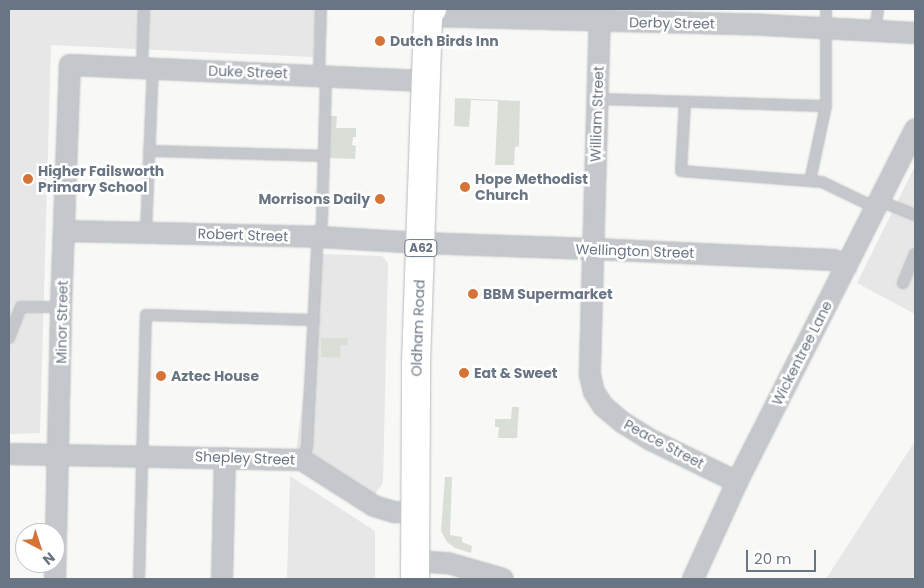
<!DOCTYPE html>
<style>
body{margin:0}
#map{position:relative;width:924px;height:588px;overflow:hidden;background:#f8f8f6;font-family:Poppins,sans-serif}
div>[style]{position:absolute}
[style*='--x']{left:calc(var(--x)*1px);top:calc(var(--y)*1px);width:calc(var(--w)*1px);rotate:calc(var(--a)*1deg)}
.built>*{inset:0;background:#e6e7e6}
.green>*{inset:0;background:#d9dfd7}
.roads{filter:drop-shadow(0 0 1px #b7babd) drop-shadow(0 0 1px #b7babd)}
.service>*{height:10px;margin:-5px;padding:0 5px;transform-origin:5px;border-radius:5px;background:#c4c7cb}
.minor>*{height:20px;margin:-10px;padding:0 10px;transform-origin:10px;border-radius:10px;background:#c4c7cb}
.trunk>*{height:28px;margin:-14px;padding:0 14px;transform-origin:14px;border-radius:14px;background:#fff}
.dots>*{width:14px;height:14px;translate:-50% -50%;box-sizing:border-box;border:2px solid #fff;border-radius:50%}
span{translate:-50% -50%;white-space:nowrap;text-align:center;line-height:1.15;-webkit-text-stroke:5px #fff;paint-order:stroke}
.shield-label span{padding:1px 4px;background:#fff;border:1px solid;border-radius:4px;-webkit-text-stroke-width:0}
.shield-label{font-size:12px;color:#6a7584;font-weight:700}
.street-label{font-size:14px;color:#6a7584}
.poi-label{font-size:14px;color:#6a7584;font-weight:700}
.left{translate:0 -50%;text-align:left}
.right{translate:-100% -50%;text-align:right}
.frame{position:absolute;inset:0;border:10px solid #6a7584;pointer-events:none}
.north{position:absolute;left:15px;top:523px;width:50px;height:50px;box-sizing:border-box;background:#fff;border:1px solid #c3c8ce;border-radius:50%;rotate:140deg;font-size:14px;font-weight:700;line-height:20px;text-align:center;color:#6a7584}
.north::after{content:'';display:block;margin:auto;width:18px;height:22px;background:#d67438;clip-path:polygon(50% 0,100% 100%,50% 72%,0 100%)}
.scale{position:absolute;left:746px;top:550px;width:70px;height:22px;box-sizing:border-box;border:2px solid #6a7584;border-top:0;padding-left:6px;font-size:15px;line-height:18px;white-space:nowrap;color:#6a7584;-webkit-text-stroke:4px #fff;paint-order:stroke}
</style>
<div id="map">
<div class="built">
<div style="clip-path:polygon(9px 9px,316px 9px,313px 57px,51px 45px,40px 433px,9px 434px)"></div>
<div style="clip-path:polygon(915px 166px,915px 314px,857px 283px)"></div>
<div style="clip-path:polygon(321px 254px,382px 256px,388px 263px,383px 483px,373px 497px,296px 452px)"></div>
<div style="clip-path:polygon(915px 441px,915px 579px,826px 579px)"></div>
<div style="clip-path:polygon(290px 476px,375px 531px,375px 579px,287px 579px)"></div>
</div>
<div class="green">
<div style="clip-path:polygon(455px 98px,520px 101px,519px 146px,515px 147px,514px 165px,495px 165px,498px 101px,471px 100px,469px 127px,454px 126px)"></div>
<div style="clip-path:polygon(330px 116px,337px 116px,336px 128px,356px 128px,356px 137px,353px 137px,352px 145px,356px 146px,355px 159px,329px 158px)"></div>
<div style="clip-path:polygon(321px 338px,348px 338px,347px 345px,341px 345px,340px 358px,321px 357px)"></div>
<div style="clip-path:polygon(512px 407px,519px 407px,517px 438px,498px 438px,499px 427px,495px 427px,495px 419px,511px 419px)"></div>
<div style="clip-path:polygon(445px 477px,452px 477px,450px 535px,462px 537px,462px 542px,472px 546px,471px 553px,455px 548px,447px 542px,441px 531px)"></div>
</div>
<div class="roads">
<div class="service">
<div style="--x:875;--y:31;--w:22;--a:-82"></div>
<div style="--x:142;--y:68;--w:59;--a:-88.1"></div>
<div style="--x:319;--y:75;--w:66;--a:-88.3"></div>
<div style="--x:598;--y:99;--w:228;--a:1.8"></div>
<div style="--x:826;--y:106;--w:97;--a:-90"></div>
<div style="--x:685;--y:102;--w:69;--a:93.3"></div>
<div style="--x:681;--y:171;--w:141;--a:4.5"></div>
<div style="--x:822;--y:182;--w:60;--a:25.7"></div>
<div style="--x:149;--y:151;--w:175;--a:1.6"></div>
<div style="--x:810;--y:181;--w:77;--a:-78"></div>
<div style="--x:880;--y:201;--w:38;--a:22"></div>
<div style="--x:146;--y:232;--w:164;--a:-87.6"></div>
<div style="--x:903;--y:283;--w:31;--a:-68"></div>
<div style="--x:9;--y:338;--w:33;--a:-69"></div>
<div style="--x:21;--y:307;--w:40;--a:0"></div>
<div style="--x:302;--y:460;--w:14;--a:-69"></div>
<div style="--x:307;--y:447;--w:197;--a:-87.1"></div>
<div style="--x:317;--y:250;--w:29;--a:-80"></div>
<div style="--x:322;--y:221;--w:145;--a:-88.4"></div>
<div style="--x:139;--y:579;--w:264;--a:-88.5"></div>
<div style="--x:146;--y:315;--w:168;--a:1.7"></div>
</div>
<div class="minor">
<div style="--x:600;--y:9;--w:366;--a:91.6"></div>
<div style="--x:590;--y:375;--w:17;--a:77"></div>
<div style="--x:594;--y:392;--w:17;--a:57"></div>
<div style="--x:603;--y:406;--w:25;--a:40"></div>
<div style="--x:622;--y:422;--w:34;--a:32"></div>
<div style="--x:651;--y:440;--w:96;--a:26"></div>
<div style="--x:428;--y:16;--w:336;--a:1.5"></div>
<div style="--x:764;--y:25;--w:151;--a:3"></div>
<div style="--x:64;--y:231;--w:256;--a:1.3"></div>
<div style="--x:320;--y:237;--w:101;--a:3.4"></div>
<div style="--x:421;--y:243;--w:173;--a:2"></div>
<div style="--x:594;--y:249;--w:240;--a:2.6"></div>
<div style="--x:834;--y:260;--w:14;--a:25"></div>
<div style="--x:9;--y:454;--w:293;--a:1.2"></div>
<div style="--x:302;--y:460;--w:85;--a:32.6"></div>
<div style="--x:374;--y:506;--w:21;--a:17"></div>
<div style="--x:394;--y:512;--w:22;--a:0"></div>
<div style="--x:416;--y:561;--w:32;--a:4"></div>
<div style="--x:448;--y:563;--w:57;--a:16.2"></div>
<div style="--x:55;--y:579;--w:272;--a:-88.7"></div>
<div style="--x:61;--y:307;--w:242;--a:-87.9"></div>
<div style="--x:70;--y:65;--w:356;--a:2.6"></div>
<div style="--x:222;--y:579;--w:121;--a:-88.6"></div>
<div style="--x:693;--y:579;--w:107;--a:-65.6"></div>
<div style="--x:737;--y:482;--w:395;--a:-63.2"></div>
</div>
<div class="trunk">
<div style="--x:415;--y:579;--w:217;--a:-89.7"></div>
<div style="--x:416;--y:362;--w:346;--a:-88"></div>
<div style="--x:428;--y:16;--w:8;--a:-60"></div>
</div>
</div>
<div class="dots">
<div style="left:380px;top:41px;background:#d67438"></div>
<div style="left:28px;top:179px;background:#d67438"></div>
<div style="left:465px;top:187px;background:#d67438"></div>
<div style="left:380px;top:199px;background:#d67438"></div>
<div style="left:473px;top:294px;background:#d67438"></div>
<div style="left:464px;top:373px;background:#d67438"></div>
<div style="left:161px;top:376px;background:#d67438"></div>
</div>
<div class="shield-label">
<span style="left:421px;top:248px">A62</span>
</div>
<div class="street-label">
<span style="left:672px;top:23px;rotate:1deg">Derby Street</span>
<span style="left:248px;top:72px;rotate:2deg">Duke Street</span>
<span style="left:597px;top:114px;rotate:-88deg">William Street</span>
<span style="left:243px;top:235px;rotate:2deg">Robert Street</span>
<span style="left:635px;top:251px;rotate:2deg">Wellington Street</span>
<span style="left:62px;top:322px;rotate:-89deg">Minor Street</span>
<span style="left:418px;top:328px;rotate:-88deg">Oldham Road</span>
<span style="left:802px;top:353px;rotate:-63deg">Wickentree Lane</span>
<span style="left:664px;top:444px;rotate:28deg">Peace Street</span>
<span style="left:245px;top:458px;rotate:2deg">Shepley Street</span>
</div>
<div class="poi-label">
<span class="left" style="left:390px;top:41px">Dutch Birds Inn</span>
<span class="left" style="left:38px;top:179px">Higher Failsworth<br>Primary School</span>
<span class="left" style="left:475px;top:187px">Hope Methodist<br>Church</span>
<span class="right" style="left:370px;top:199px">Morrisons Daily</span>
<span class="left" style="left:483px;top:294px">BBM Supermarket</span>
<span class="left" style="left:474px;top:373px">Eat &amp; Sweet</span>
<span class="left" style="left:171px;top:376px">Aztec House</span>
</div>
<div class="frame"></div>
<div class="north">N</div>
<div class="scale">20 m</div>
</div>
